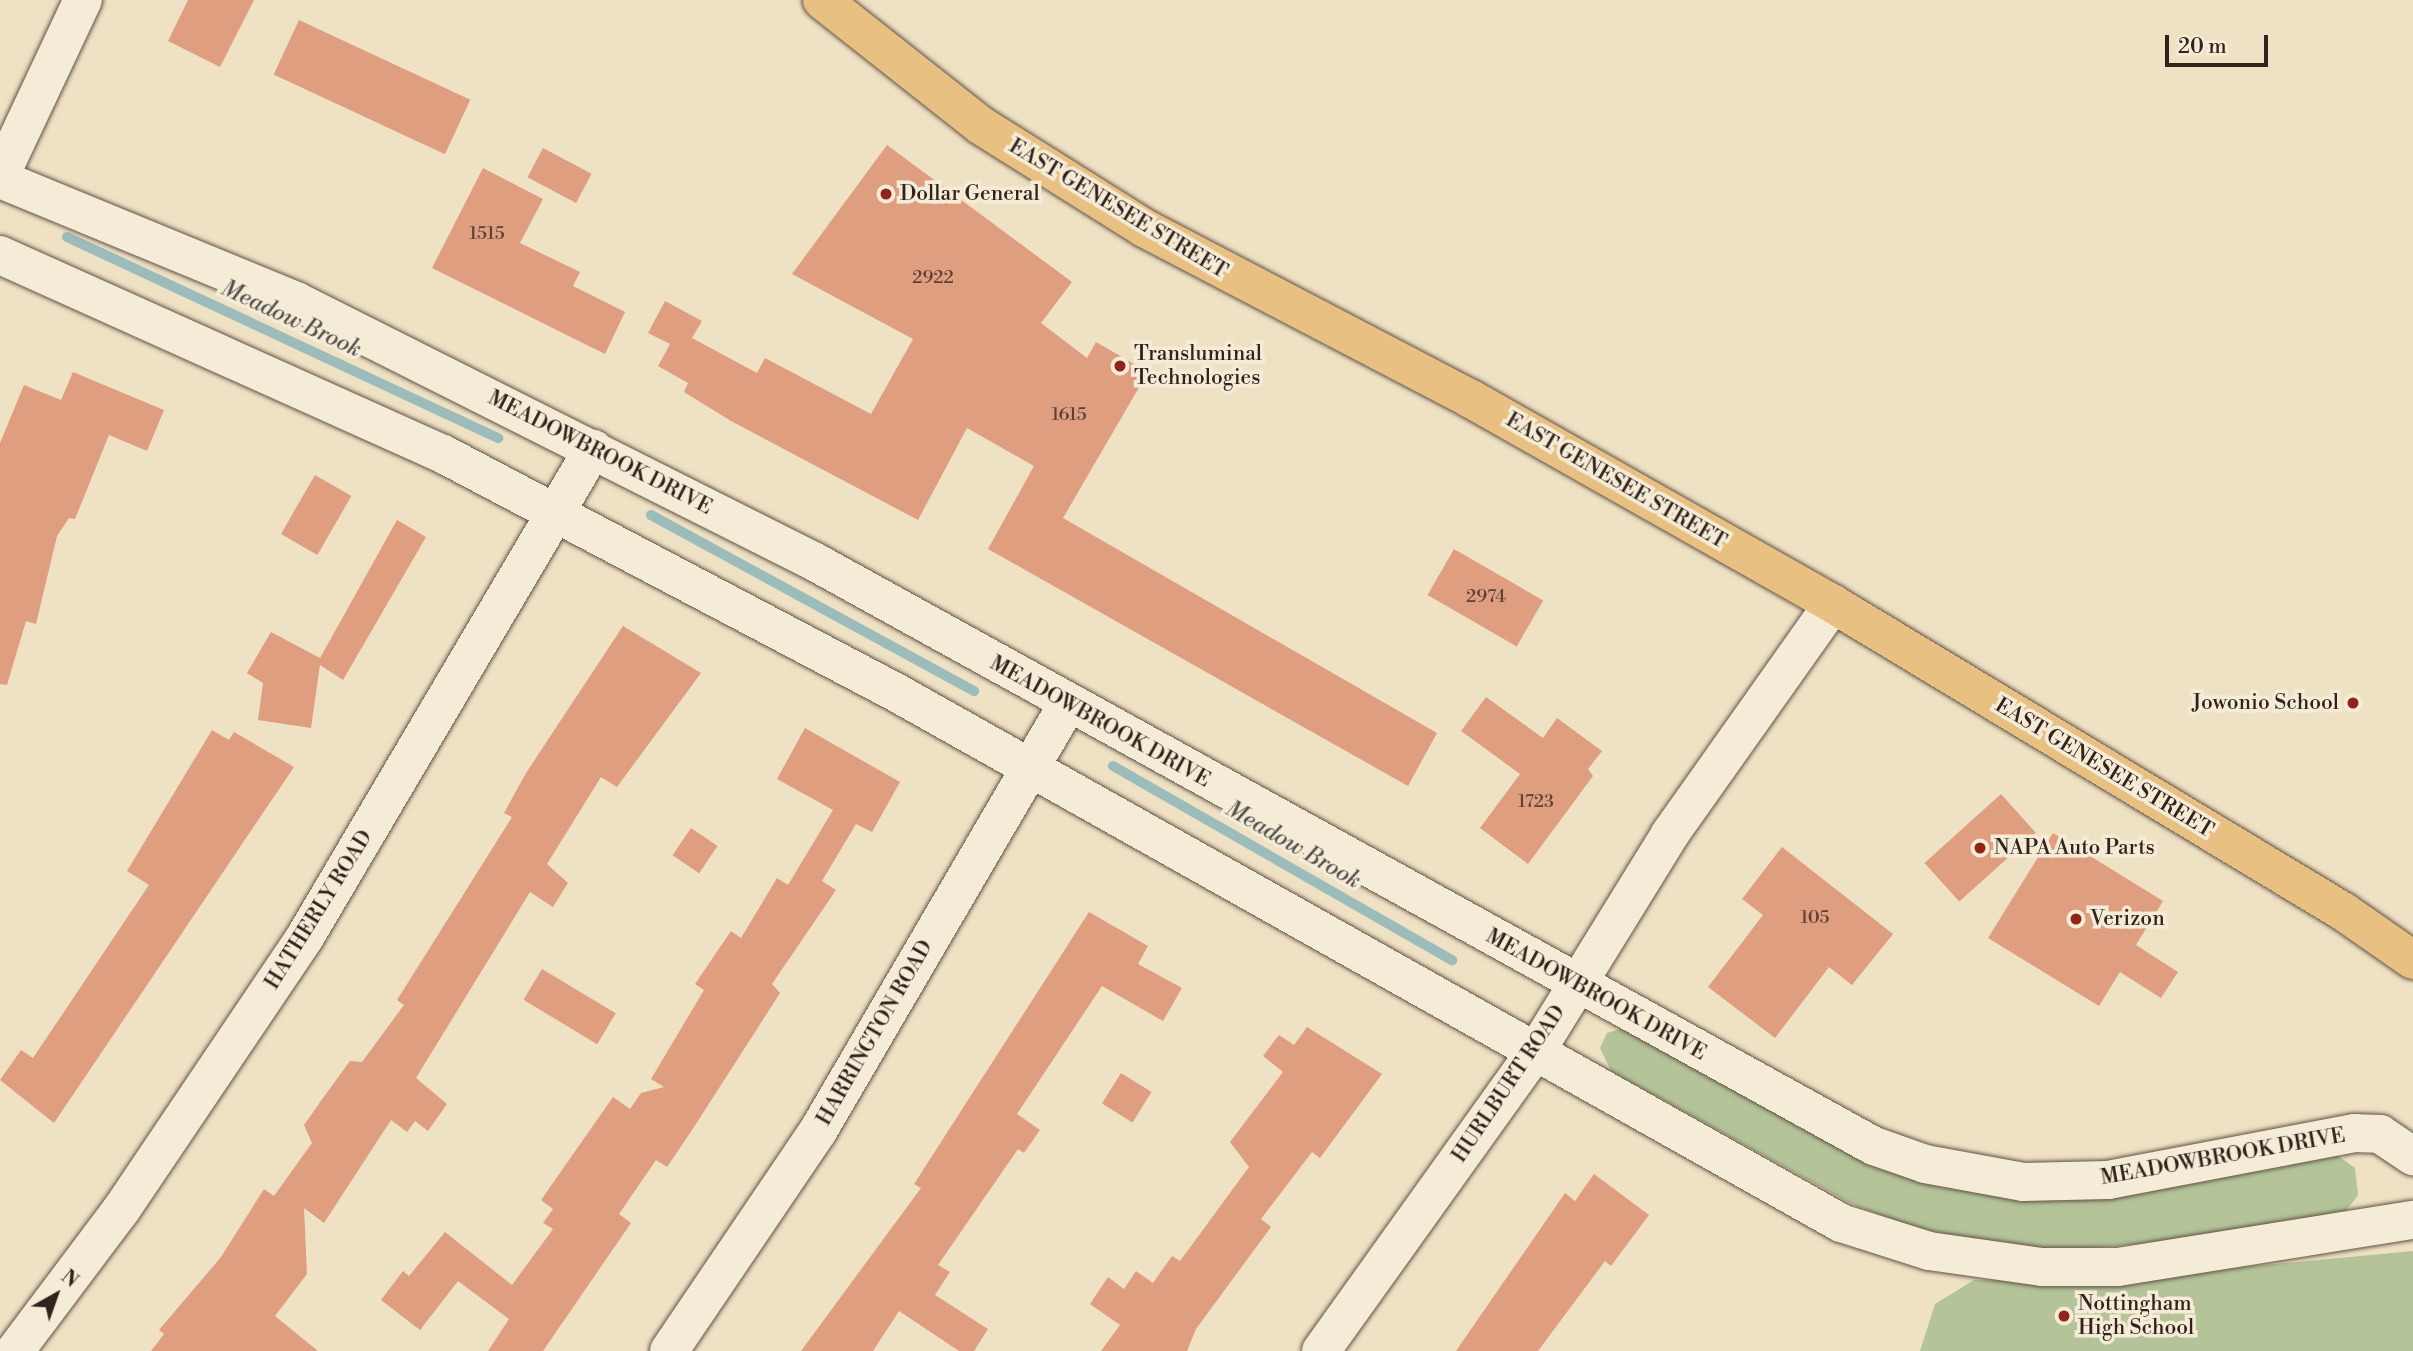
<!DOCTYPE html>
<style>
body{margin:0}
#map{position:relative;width:2413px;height:1351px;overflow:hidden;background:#efe1c3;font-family:"Libre Bodoni",serif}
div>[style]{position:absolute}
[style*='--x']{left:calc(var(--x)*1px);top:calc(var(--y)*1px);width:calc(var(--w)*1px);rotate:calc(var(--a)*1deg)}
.green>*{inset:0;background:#b4c498}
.stream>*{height:10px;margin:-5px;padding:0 5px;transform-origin:5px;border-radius:5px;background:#9cbcbb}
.building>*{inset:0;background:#df9e80;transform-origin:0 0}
.roads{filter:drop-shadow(0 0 2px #615246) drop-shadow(0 0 2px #615246)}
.minor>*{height:38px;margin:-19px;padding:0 19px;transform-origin:19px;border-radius:19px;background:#f5ecd8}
.tertiary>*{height:38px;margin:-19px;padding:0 19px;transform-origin:19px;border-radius:19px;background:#f5ecd8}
.primary>*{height:38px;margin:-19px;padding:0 19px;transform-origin:19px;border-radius:19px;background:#e8c082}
.dots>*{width:19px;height:19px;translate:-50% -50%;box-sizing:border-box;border:4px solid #f5ecd8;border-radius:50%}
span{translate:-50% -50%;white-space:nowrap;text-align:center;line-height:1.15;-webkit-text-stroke:7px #f5ecd8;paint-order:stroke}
.number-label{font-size:18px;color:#5d4135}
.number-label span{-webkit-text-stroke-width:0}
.poi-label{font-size:21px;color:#32221c}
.left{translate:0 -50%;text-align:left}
.right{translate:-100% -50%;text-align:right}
.street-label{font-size:21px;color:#32221c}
.water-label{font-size:23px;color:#52504c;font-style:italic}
.north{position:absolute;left:21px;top:1260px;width:70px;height:70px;-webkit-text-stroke:5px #f5ecd8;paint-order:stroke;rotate:40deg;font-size:19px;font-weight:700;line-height:28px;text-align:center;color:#32221c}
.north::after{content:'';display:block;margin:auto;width:24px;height:32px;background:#32221c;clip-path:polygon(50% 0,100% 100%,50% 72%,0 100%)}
.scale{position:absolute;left:2165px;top:35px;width:103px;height:32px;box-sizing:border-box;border:4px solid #32221c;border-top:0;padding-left:9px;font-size:21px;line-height:24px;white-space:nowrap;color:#32221c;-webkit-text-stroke:5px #f5ecd8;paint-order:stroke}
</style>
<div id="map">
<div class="green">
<div style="clip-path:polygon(1623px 1028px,1996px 1196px,2107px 1199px,2337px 1155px,2355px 1168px,2358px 1195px,2346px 1211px,2196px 1239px,2054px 1251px,1992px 1245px,1900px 1223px,1848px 1202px,1611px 1071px,1600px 1048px,1607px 1033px)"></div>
<div style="clip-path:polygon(2413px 1251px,2413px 1351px,1920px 1351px,1935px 1304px,1974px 1280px,2097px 1281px)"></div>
</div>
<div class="stream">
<div style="--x:67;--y:237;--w:476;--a:25"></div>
<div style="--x:651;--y:515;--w:368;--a:28.6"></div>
<div style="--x:1113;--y:766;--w:391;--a:29.8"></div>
</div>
<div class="building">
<div style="clip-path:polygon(188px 0,254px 0,220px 67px,168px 41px)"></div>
<div style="left:299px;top:20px;width:189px;height:60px;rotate:25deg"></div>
<div style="clip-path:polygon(887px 145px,1072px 282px,1041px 323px,1087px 358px,1096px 342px,1148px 372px,1063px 518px,1437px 733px,1408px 786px,988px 549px,1034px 466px,967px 428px,918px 520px,731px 421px,684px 392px,688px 383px,658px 366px,670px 344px,648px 333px,665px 301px,702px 321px,692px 338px,757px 373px,765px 358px,871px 414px,913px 339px,792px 274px)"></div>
<div style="left:543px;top:148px;width:55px;height:33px;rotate:28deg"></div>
<div style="clip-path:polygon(483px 168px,543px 199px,520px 243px,580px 272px,573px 286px,625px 312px,605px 354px,432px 268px)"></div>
<div style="clip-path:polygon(73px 372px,164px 410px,147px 451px,109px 435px,75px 519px,69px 518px,57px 536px,36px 624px,26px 621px,7px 685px,0 684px,0 443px,24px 385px,61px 400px)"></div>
<div style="left:315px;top:475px;width:42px;height:68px;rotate:30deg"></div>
<div style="clip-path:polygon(397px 520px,426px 537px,343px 680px,320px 665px,311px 728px,258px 720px,263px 683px,247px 673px,271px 632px,320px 658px)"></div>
<div style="left:1454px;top:549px;width:103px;height:53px;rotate:30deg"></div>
<div style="clip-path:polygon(623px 626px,701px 673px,617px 787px,601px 777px,547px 864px,568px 883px,553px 907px,530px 892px,416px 1078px,447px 1104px,428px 1131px,415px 1121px,407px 1132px,391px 1120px,324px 1223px,304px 1208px,307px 1274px,275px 1316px,318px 1351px,151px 1351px,164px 1334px,159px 1330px,221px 1257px,264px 1189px,274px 1196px,312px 1143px,304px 1125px,323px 1098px,350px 1061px,362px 1062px,404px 1005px,397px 1000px,512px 817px,504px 813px,526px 773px)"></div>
<div style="clip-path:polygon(1486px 697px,1543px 738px,1557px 718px,1602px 751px,1588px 769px,1593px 776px,1528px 864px,1480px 828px,1520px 774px,1461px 731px)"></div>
<div style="clip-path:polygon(805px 728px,900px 782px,872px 832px,856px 824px,822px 881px,836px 890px,772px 984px,780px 993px,694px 1127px,667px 1167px,656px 1160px,619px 1214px,631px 1223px,543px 1351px,488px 1351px,509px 1319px,458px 1281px,420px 1330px,381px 1300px,403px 1271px,409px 1276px,445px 1232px,512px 1285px,553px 1229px,543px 1223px,553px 1209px,541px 1200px,613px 1097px,630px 1109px,641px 1093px,664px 1087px,651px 1079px,704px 990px,695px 984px,731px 931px,741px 938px,777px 878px,788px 885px,833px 810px,777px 779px)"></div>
<div style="clip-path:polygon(212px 730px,229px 740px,234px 732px,294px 767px,54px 1123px,0 1080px,21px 1050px,33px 1058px,149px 885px,127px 871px)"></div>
<div style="left:2001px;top:794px;width:52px;height:103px;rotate:48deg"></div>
<div style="left:691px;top:828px;width:32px;height:33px;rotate:34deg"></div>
<div style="clip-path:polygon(2053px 833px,2163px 901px,2136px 945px,2178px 972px,2161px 998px,2120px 972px,2099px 1006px,1988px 938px)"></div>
<div style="clip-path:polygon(1782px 847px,1893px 934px,1852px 985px,1829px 967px,1775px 1038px,1708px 987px,1763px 915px,1742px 899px)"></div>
<div style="clip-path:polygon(1089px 912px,1148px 946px,1138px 964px,1182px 988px,1163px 1021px,1102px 986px,1017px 1114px,1040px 1130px,1024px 1153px,1018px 1149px,938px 1265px,950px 1272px,935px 1295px,988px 1329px,974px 1351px,959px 1351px,899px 1311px,873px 1351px,801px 1351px,921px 1188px,914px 1184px)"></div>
<div style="left:542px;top:969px;width:86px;height:36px;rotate:31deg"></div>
<div style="clip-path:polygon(1307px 1027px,1382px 1074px,1320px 1158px,1312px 1152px,1261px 1219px,1271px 1227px,1196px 1329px,1187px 1351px,1101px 1351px,1120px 1325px,1090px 1304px,1108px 1277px,1124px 1289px,1136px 1271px,1153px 1283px,1172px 1256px,1180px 1261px,1249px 1167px,1230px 1142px,1283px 1072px,1263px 1056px,1279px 1035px,1294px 1045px)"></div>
<div style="left:1121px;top:1073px;width:36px;height:36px;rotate:32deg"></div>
<div style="clip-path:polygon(1594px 1174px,1649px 1215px,1611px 1266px,1605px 1261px,1538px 1351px,1456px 1351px,1565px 1193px,1575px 1201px)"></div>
</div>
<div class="roads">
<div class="minor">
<div style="--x:0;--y:176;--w:195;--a:-64.8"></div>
<div style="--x:15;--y:1351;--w:176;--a:-53.1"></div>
<div style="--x:121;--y:1210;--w:329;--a:-56"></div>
<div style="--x:305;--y:937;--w:567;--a:-59.45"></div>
<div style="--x:669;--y:1351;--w:266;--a:-55.9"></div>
<div style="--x:818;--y:1131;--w:493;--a:-59.7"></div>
<div style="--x:1321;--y:1351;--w:373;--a:-54.4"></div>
<div style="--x:1538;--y:1048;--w:251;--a:-58.3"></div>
<div style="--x:1670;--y:834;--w:282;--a:-54.7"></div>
</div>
<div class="tertiary">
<div style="--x:0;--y:179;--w:320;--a:22.4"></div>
<div style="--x:296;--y:301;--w:581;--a:26.7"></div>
<div style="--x:815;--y:562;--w:1209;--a:28.88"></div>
<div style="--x:1874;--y:1146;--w:54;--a:19.4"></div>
<div style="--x:1925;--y:1164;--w:100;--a:10.4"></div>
<div style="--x:2023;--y:1182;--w:85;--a:-1.3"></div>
<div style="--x:2108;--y:1180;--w:251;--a:-10.8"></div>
<div style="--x:2355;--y:1133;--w:25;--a:2"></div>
<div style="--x:2380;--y:1134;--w:40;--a:34"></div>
<div style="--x:0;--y:255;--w:486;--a:24.2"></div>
<div style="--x:443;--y:454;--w:513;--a:27.76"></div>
<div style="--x:897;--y:693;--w:1083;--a:29.31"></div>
<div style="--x:1841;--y:1223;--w:92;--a:17.7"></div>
<div style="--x:1929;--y:1251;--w:114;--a:8.1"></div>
<div style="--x:2042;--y:1267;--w:76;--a:0"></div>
<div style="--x:2118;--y:1267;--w:299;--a:-9.1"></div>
</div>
<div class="primary">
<div style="--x:822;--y:0;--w:201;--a:38.3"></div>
<div style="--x:980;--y:125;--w:194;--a:32.1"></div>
<div style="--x:1144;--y:228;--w:369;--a:27.6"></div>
<div style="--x:1471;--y:399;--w:416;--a:29.5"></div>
<div style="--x:1833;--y:604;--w:597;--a:31.08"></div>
<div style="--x:2344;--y:912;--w:84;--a:34.8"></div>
</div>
</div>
<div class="dots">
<div style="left:886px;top:194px;background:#8f2418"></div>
<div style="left:1120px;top:366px;background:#8f2418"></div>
<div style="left:2353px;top:703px;background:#8f2418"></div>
<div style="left:1980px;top:848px;background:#8f2418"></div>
<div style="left:2076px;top:919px;background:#8f2418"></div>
<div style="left:2064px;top:1316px;background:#8f2418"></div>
</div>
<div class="number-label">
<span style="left:487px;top:234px">1515</span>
<span style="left:933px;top:278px">2922</span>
<span style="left:1069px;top:415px">1615</span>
<span style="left:1486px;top:597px">2974</span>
<span style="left:1536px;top:802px">1723</span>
<span style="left:1815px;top:918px">105</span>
</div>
<div class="poi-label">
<span class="left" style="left:900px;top:194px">Dollar General</span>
<span class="left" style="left:1134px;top:366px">Transluminal<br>Technologies</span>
<span class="right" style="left:2339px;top:703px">Jowonio School</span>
<span class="left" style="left:1994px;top:848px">NAPA Auto Parts</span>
<span class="left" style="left:2090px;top:919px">Verizon</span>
<span class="left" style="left:2078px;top:1316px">Nottingham<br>High School</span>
</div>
<div class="street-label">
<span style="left:1118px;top:209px;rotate:31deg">EAST GENESEE STREET</span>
<span style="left:600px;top:453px;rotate:27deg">MEADOWBROOK DRIVE</span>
<span style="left:1616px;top:481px;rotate:30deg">EAST GENESEE STREET</span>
<span style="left:1100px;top:722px;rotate:29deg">MEADOWBROOK DRIVE</span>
<span style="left:2104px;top:768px;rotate:31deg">EAST GENESEE STREET</span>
<span style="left:319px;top:910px;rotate:-58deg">HATHERLY ROAD</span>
<span style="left:1596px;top:995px;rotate:29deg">MEADOWBROOK DRIVE</span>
<span style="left:875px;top:1033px;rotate:-60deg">HARRINGTON ROAD</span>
<span style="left:1509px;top:1084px;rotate:-56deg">HURLBURT ROAD</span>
<span style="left:2223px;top:1157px;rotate:-10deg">MEADOWBROOK DRIVE</span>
</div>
<div class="water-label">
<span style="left:291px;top:319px;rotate:25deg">Meadow Brook</span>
<span style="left:1293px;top:845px;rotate:30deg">Meadow Brook</span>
</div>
<div class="north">N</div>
<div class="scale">20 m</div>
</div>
